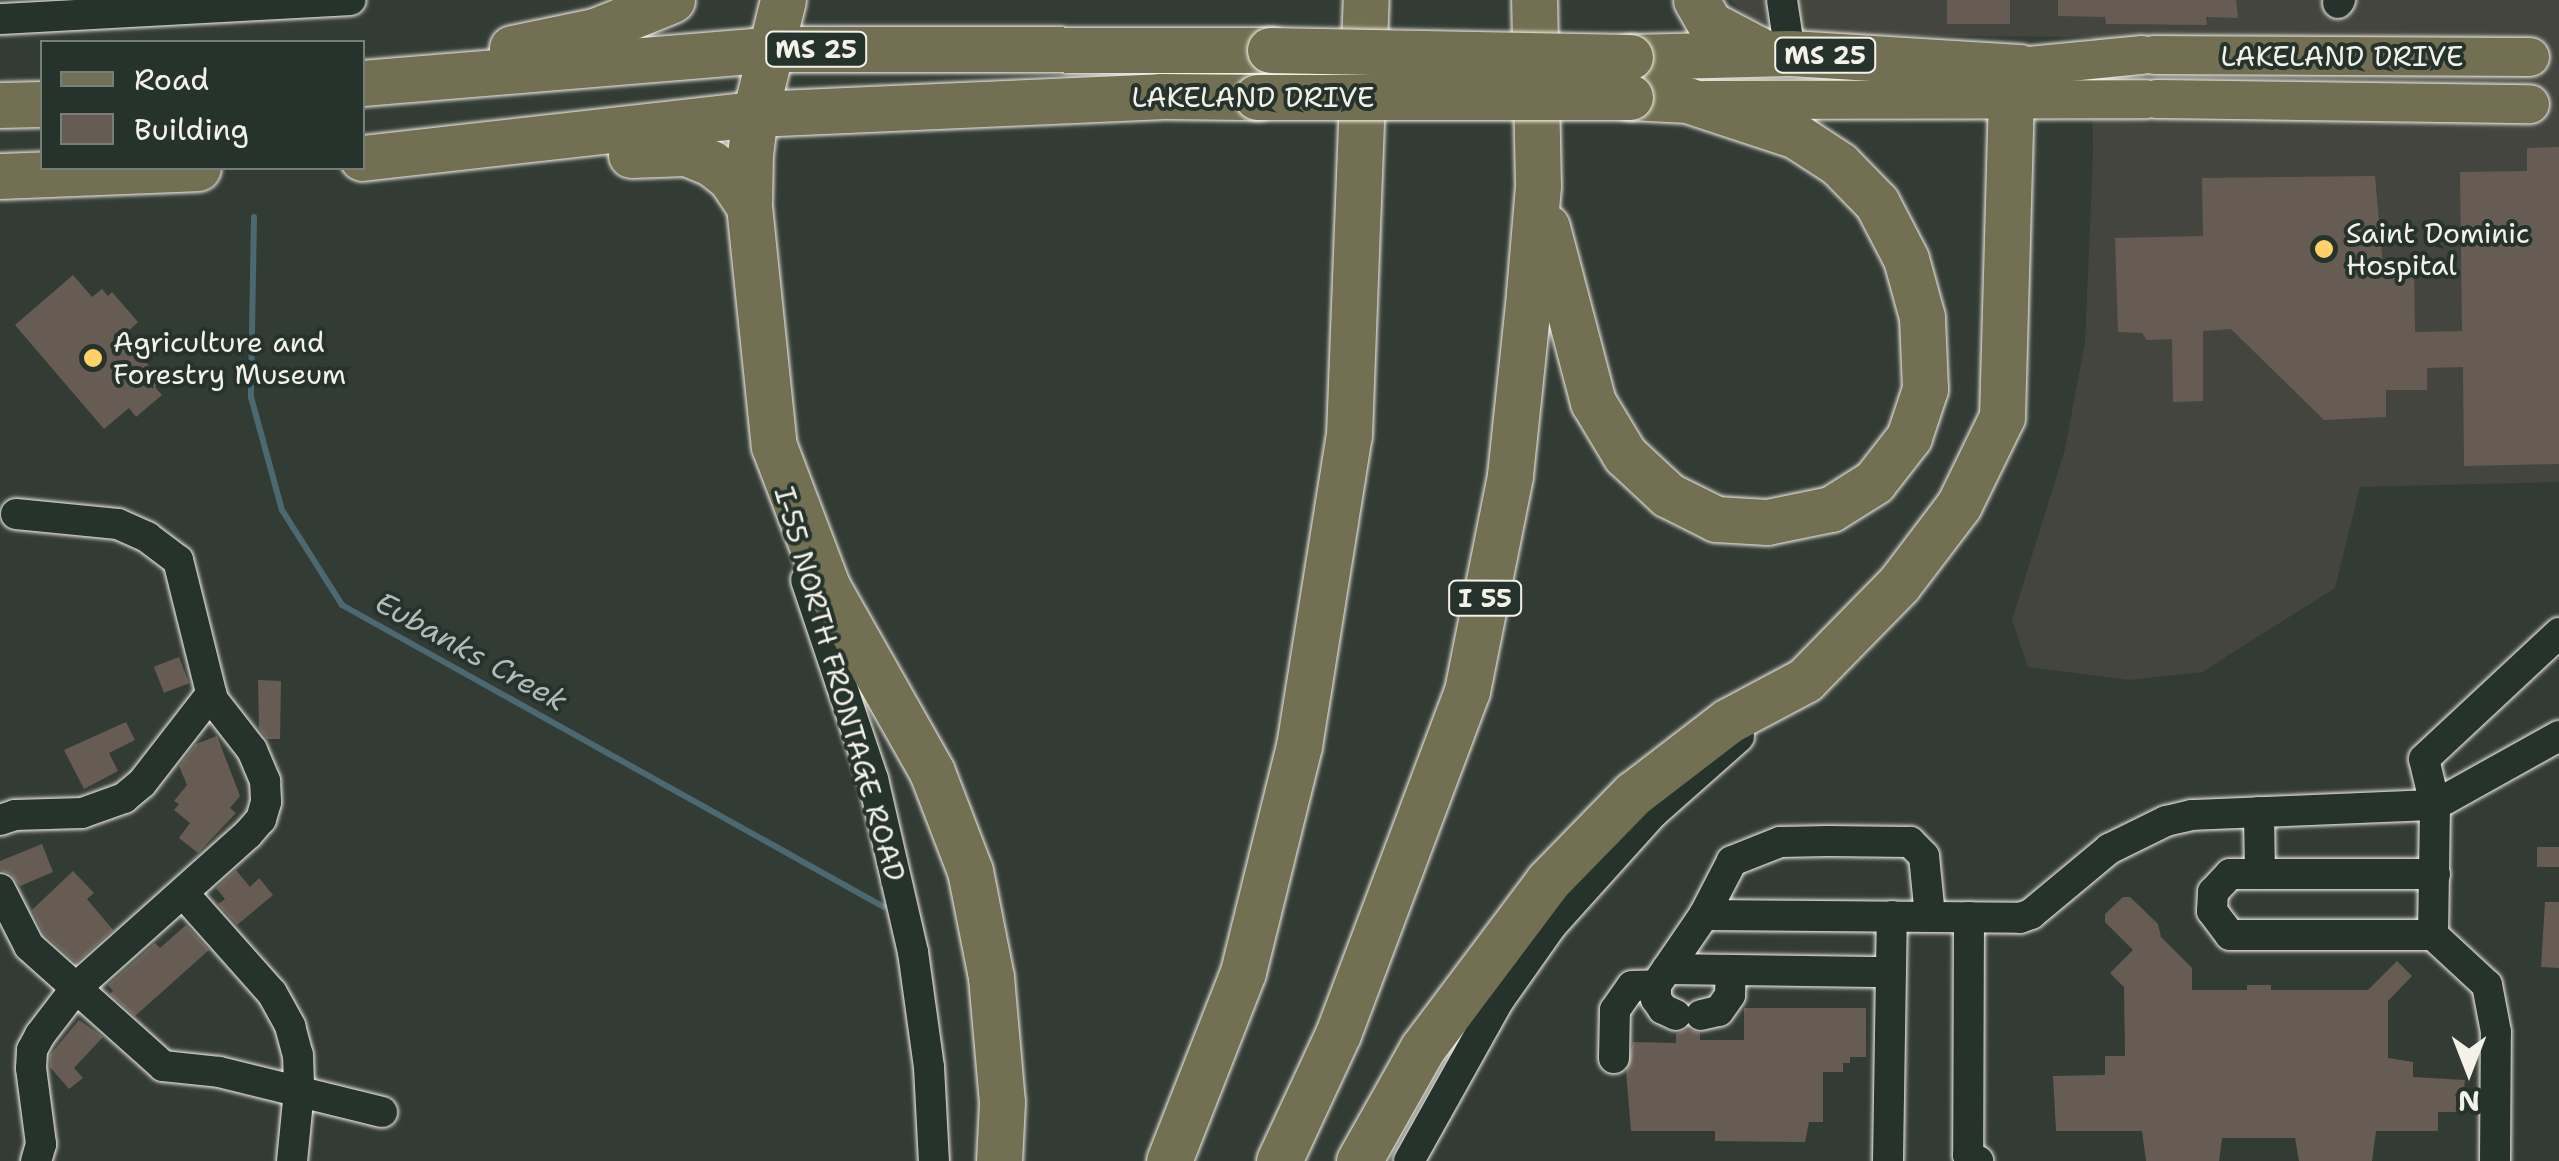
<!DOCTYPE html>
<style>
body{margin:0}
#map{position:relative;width:2559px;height:1161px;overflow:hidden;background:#333b35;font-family:"Shantell Sans",sans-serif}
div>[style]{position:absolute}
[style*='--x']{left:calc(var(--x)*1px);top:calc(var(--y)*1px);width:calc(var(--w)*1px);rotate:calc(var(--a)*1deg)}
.built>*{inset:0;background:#43453e}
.stream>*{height:6px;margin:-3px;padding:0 3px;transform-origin:3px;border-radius:3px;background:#4c6972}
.building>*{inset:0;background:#675c54;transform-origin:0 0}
.roads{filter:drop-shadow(0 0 2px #f4f1e8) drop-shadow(0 0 2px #f4f1e8)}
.minor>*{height:30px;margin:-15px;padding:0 15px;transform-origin:15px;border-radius:15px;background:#26332d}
.major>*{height:38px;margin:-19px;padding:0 19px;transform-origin:19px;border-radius:19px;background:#726f52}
.highway>*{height:45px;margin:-22.5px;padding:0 22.5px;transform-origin:22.5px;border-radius:22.5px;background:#726f52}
.bridges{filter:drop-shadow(0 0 2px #f4f1e8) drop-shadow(0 0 2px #f4f1e8)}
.highway-bridge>*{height:45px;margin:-22.5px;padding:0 22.5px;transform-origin:22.5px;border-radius:22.5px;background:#726f52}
.dots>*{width:28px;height:28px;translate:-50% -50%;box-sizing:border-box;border:5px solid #26332d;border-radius:50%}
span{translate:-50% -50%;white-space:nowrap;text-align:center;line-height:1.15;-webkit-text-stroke:8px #26332d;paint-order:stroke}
.shield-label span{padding:2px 8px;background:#26332d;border:2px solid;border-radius:8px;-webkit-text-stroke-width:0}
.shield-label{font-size:25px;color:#f4f1e8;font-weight:700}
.street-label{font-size:28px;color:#f4f1e8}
.poi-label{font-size:28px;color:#f4f1e8}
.left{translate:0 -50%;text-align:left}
.water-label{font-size:30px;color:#b1bbb9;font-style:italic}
.legend{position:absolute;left:40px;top:40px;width:325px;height:130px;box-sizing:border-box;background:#26332d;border:2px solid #787f78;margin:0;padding:12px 18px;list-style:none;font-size:30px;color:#f4f1e8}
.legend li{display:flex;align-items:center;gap:20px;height:50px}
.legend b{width:50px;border:2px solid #787f78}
.north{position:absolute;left:2419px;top:1021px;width:100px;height:100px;-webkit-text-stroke:8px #26332d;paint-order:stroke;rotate:180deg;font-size:28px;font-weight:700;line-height:40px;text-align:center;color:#f4f1e8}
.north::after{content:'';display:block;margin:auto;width:35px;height:45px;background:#f4f1e8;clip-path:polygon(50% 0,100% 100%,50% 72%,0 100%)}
</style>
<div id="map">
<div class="built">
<div style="clip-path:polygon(1731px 0,2559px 0,2559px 482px,2360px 487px,2335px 588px,2202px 672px,2129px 680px,2028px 667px,2012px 620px,2065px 449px,2085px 342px,2093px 156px,2092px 37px,1826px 35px,1750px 19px)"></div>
</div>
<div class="stream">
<div style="--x:254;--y:217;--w:180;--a:91"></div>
<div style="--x:251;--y:397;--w:117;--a:74.7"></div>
<div style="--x:282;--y:510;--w:112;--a:57.7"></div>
<div style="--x:342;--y:605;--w:620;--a:29.13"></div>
</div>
<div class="building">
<div style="left:1947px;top:0;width:63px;height:24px"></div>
<div style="clip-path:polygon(2058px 0,2236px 0,2238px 18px,2206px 17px,2207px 25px,2106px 24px,2105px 17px,2058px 16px)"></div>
<div style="clip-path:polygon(2559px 147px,2559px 464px,2464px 466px,2463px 367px,2427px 368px,2427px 390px,2386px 390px,2386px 417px,2324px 420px,2231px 329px,2203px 331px,2203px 401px,2173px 402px,2172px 339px,2147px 340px,2142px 333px,2118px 332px,2115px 238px,2203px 236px,2202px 178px,2375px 176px,2383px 267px,2414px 266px,2415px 332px,2462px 331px,2460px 172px,2527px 171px,2527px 148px)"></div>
<div style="clip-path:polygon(73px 275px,92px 297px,102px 289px,108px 296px,112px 292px,138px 322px,123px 336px,162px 381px,155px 387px,162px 395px,136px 417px,129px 408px,104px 429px,15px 325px)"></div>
<div style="left:179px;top:657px;width:28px;height:27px;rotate:69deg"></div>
<div style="clip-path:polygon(258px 680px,281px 681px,280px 739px,267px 739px,259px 728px)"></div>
<div style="clip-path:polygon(126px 722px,135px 740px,109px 753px,118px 771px,84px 789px,64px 750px)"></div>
<div style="clip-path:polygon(217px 736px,240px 796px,230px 808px,236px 813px,198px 853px,179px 838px,190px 823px,174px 810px,179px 804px,174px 801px,187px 785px,179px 766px,196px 744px)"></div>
<div style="clip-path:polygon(42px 844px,53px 872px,20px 886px,11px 874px,0 870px,0 861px)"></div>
<div style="left:2537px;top:847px;width:22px;height:20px"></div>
<div style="clip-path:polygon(236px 870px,250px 887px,259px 878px,273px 895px,237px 925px,218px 904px,225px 899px,216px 888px)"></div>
<div style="clip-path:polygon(73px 871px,94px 893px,87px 899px,113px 930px,76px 963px,44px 934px,32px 910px)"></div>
<div style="clip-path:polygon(2123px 897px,2130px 897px,2158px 924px,2161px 937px,2192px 968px,2192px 990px,2247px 990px,2247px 985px,2271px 985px,2271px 990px,2368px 990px,2397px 961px,2412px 976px,2388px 1001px,2388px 1058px,2413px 1062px,2413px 1077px,2465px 1080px,2462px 1112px,2438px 1112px,2438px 1131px,2376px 1131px,2372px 1161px,2299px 1161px,2295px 1138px,2222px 1138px,2219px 1161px,2146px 1161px,2142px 1131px,2056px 1131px,2053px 1076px,2105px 1075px,2105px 1056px,2125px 1056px,2124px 987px,2110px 973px,2133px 950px,2105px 922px,2105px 914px)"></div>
<div style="clip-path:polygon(2545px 902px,2559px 902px,2559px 968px,2541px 967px)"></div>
<div style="clip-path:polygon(186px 925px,209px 950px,135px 1016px,110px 994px,113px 991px,108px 985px,155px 943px,160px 948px)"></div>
<div style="clip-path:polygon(1744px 1008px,1866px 1008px,1866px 1057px,1850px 1057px,1850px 1063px,1843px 1063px,1843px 1072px,1823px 1072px,1823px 1122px,1809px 1122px,1805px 1142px,1715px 1141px,1715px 1131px,1631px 1131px,1626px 1071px,1633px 1042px,1676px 1043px,1676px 1034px,1688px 1029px,1700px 1033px,1700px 1040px,1744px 1040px)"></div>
<div style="clip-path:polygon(79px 1020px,103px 1037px,74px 1068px,83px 1078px,69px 1089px,50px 1067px,50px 1055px)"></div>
</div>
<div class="roads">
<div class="minor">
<div style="--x:1782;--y:0;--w:54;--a:81.4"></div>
<div style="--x:2338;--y:3;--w:4;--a:-56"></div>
<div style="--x:0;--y:19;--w:351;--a:-3.1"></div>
<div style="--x:16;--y:514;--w:102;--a:5.6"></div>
<div style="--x:118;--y:524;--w:32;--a:24"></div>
<div style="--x:147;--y:537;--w:39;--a:37"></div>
<div style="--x:178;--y:560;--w:144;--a:76"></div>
<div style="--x:213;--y:700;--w:63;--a:52"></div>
<div style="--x:252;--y:750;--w:34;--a:67"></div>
<div style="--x:265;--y:781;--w:21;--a:87"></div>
<div style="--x:266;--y:802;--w:18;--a:106"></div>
<div style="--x:261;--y:819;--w:20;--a:131"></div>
<div style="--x:248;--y:834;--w:231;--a:138.2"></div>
<div style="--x:76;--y:988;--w:59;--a:127.5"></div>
<div style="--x:40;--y:1035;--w:17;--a:118"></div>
<div style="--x:32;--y:1050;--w:18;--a:93"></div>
<div style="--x:31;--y:1068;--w:77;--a:82.5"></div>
<div style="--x:41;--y:1144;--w:18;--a:106"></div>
<div style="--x:806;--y:580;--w:210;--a:71.4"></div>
<div style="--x:873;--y:779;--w:178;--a:77"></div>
<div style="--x:913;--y:952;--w:116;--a:82.1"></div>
<div style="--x:929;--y:1067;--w:94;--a:87"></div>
<div style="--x:2259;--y:812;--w:62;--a:89.1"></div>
<div style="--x:2260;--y:874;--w:175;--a:0"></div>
<div style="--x:0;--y:820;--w:16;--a:-18"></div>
<div style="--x:15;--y:815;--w:67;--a:-1.7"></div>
<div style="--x:82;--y:813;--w:45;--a:-19.7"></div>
<div style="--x:124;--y:798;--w:23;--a:-40"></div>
<div style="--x:142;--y:783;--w:113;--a:-52.2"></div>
<div style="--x:2260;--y:874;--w:30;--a:180"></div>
<div style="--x:2230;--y:874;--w:25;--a:133"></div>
<div style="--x:2213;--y:892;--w:19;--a:93"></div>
<div style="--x:2212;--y:911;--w:30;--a:53"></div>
<div style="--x:2230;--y:935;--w:203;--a:0"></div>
<div style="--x:0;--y:889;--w:64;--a:63"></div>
<div style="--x:29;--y:946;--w:180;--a:41.8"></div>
<div style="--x:163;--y:1066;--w:56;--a:6.1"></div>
<div style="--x:219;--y:1072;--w:168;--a:13.8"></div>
<div style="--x:184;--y:894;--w:132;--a:48.4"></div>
<div style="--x:272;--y:993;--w:38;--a:61"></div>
<div style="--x:290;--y:1026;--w:30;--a:75"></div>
<div style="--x:298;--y:1055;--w:36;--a:88"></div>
<div style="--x:299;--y:1091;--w:70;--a:95.7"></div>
<div style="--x:1704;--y:915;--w:65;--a:124.4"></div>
<div style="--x:1667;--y:969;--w:224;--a:0.8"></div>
<div style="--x:1930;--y:916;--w:60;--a:-95.7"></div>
<div style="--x:1924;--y:856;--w:20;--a:-135"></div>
<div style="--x:1910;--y:842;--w:82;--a:-179.3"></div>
<div style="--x:1828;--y:841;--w:48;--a:178.8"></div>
<div style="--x:1780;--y:842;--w:52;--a:158.4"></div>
<div style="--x:1732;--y:861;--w:61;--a:117.4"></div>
<div style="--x:1704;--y:915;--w:316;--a:0.5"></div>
<div style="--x:2020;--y:918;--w:12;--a:-20"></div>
<div style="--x:2031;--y:914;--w:102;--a:-39.8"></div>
<div style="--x:2109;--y:849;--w:64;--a:-26.2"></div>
<div style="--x:2166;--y:821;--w:27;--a:-13"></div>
<div style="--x:2192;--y:815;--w:243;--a:-2.4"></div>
<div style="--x:2435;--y:805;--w:142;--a:-29.1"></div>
<div style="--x:1969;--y:917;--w:238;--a:90.2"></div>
<div style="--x:1968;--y:1155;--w:12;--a:31"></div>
<div style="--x:1665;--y:972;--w:16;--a:125"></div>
<div style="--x:1656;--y:985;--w:14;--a:90"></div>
<div style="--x:1656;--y:999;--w:12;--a:55"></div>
<div style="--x:1663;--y:1009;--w:14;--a:25"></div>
<div style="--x:1701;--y:1015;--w:18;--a:-13"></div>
<div style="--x:1719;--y:1011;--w:19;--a:-55"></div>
<div style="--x:1730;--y:995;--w:25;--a:-88"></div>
<div style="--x:1614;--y:1058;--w:48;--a:-88.8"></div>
<div style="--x:1615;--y:1010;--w:29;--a:-55"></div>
<div style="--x:1632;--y:986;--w:24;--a:-2"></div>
<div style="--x:1409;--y:1161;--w:184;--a:-60.8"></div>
<div style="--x:1499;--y:1000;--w:92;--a:-54.8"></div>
<div style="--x:1552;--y:925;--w:151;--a:-48"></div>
<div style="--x:1653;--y:813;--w:115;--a:-41.5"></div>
<div style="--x:1888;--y:1161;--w:245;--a:-89.1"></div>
<div style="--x:2495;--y:1161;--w:129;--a:-89.6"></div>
<div style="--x:2496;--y:1032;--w:48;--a:-100.8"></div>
<div style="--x:2487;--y:985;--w:74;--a:-137.2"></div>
<div style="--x:2433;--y:935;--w:130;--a:-89.1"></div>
<div style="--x:2435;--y:805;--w:47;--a:-103.4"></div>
<div style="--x:2424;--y:759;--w:185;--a:-43"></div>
</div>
<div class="major">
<div style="--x:2154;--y:55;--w:376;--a:0.3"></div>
<div style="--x:2019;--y:67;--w:124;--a:-5.6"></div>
<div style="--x:2157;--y:99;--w:373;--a:0.8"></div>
<div style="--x:1705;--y:100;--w:441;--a:-0.1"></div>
</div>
<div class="highway">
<div style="--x:783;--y:0;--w:117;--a:103.8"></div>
<div style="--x:755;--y:114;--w:39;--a:97"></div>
<div style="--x:750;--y:153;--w:53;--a:91.1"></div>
<div style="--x:749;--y:206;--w:241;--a:84.1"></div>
<div style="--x:774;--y:446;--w:152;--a:69.2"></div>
<div style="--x:828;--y:588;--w:211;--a:60.5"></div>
<div style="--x:932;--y:772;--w:106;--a:69"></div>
<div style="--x:970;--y:871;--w:108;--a:78.8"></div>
<div style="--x:991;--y:977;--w:125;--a:85"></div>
<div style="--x:1002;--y:1102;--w:59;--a:92.9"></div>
<div style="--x:1696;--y:0;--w:28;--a:60"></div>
<div style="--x:1710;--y:24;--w:60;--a:27.8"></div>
<div style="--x:512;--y:48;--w:85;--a:-11.6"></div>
<div style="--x:595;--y:31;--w:83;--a:-21.9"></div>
<div style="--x:362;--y:83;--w:411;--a:-4.7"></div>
<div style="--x:772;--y:49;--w:498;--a:0.1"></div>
<div style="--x:0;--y:105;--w:42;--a:-1.4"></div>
<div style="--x:631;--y:155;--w:55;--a:-2.1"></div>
<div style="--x:686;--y:153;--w:27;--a:22"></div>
<div style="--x:711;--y:163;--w:24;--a:38"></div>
<div style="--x:730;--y:178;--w:34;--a:56"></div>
<div style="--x:362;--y:158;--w:395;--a:-6.4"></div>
<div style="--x:755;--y:114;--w:405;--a:-2.5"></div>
<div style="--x:1160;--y:96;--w:97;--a:0.6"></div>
<div style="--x:0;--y:176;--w:198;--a:-2.3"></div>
<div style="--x:1547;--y:227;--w:181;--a:75.3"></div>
<div style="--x:1593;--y:402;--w:62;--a:58.9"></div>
<div style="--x:1625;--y:455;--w:59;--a:42.9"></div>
<div style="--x:1668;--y:495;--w:54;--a:26.6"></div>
<div style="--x:1716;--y:519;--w:51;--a:3.4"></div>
<div style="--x:1767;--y:522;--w:65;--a:-11.5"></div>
<div style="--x:1831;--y:509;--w:51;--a:-32.1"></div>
<div style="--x:1874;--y:482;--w:57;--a:-52.1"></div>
<div style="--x:1909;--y:437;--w:51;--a:-71.6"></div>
<div style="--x:1925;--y:389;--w:72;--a:-92.4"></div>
<div style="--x:1922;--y:317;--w:60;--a:-105.4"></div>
<div style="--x:1906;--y:259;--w:63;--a:-117.4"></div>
<div style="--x:1877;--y:203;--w:54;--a:-134.3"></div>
<div style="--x:1839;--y:164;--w:51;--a:-146.9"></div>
<div style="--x:1796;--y:136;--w:115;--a:-161.7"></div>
<div style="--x:1687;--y:100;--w:57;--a:-177"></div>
<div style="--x:1169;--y:1161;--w:203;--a:-68.6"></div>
<div style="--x:1243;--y:972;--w:233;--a:-76.1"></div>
<div style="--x:1299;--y:746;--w:315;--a:-80.9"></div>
<div style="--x:1349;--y:435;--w:435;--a:-87.8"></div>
<div style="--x:1279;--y:1161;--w:140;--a:-65.1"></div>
<div style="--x:1338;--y:1034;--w:366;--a:-69.4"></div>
<div style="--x:1467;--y:691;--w:220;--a:-78.7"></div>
<div style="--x:1510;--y:475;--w:183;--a:-84"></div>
<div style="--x:1529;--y:293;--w:107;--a:-85.2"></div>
<div style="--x:1538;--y:186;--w:186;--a:-91.2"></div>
<div style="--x:1359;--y:1161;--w:129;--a:-60.6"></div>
<div style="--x:1422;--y:1049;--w:210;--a:-53.1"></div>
<div style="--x:1548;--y:881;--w:122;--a:-45.7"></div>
<div style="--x:1633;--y:794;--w:120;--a:-37.5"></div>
<div style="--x:1728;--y:721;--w:87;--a:-28"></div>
<div style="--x:1805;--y:680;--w:134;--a:-45.6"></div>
<div style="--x:1899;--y:584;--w:99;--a:-52.8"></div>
<div style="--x:1959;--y:505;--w:98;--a:-64"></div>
<div style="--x:2002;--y:417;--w:319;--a:-88.4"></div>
<div style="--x:2011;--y:98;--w:32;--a:-76"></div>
<div style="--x:2019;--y:67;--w:229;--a:-176.5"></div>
<div style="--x:1790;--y:53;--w:160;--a:178.6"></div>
</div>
</div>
<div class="bridges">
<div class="highway-bridge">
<div style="--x:1270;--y:50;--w:360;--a:1.1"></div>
<div style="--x:1257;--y:97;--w:373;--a:0"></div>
</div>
</div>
<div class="dots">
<div style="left:2324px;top:249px;background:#ffd166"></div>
<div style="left:93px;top:358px;background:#ffd166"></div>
</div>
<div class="shield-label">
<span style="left:816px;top:49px">MS 25</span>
<span style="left:1825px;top:55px">MS 25</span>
<span style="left:1485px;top:598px">I 55</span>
</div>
<div class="street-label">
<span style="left:2342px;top:56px">LAKELAND DRIVE</span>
<span style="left:1253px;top:97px">LAKELAND DRIVE</span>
<span style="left:840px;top:684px;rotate:74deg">I-55 NORTH FRONTAGE ROAD</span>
</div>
<div class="poi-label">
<span class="left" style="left:2346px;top:249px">Saint Dominic<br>Hospital</span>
<span class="left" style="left:113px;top:358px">Agriculture and<br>Forestry Museum</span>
</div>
<div class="water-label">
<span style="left:471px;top:652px;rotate:29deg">Eubanks Creek</span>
</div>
<ul class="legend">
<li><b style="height:12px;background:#726f52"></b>Road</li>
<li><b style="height:28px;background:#675c54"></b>Building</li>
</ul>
<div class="north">N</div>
</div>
